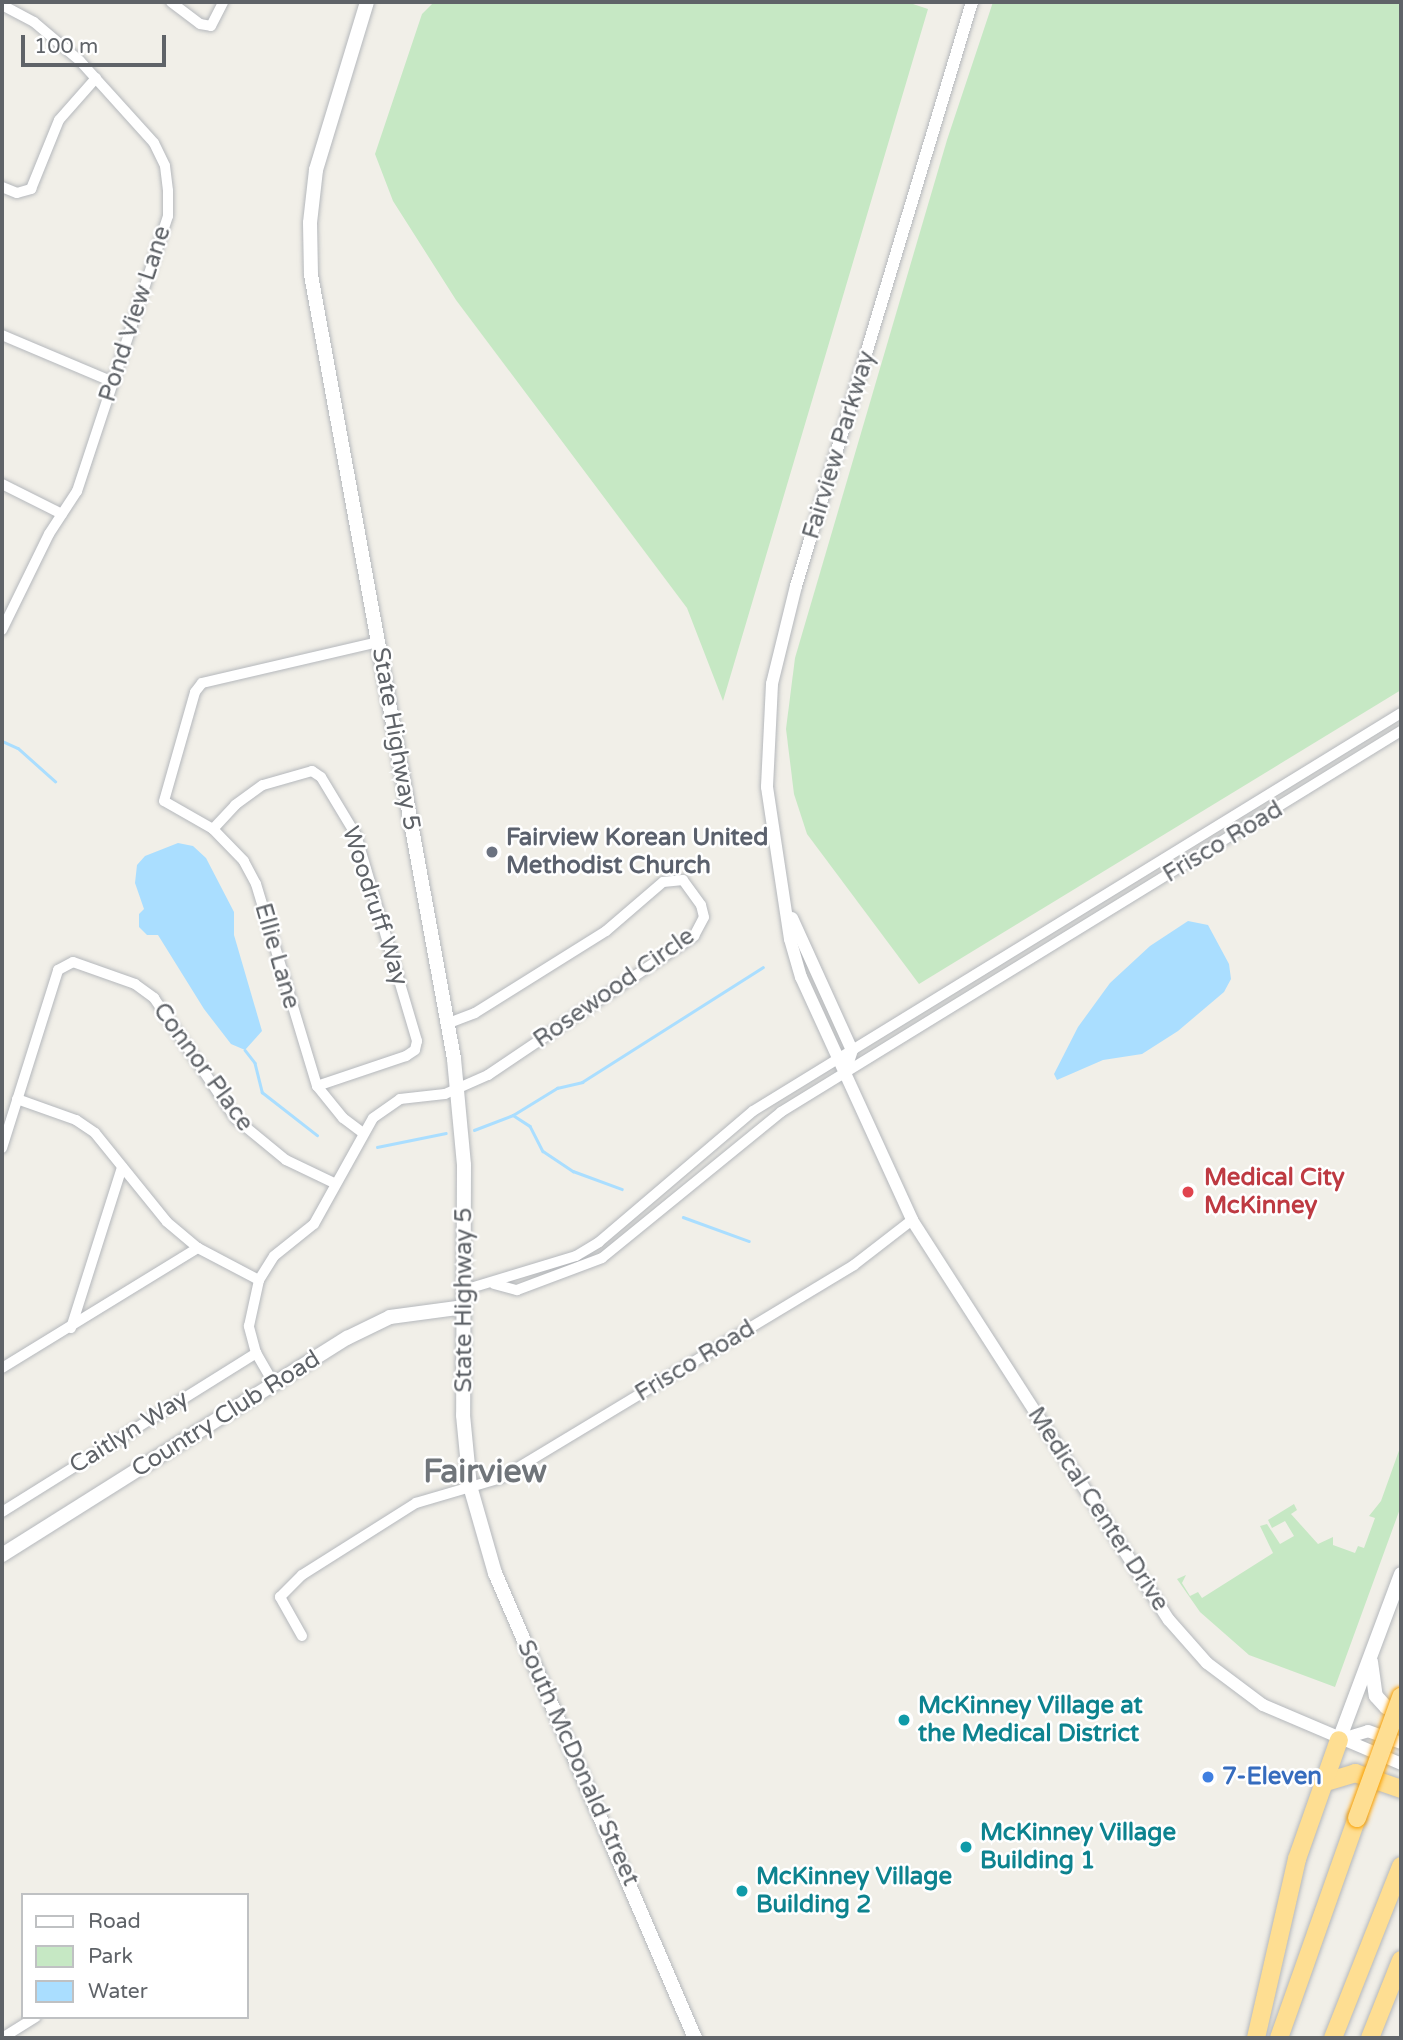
<!DOCTYPE html>
<style>
body{margin:0}
#map{position:relative;width:1403px;height:2040px;overflow:hidden;background:#f1efe8;font-family:"Varela Round",sans-serif}
div>[style]{position:absolute}
[style*='--x']{left:calc(var(--x)*1px);top:calc(var(--y)*1px);width:calc(var(--w)*1px);rotate:calc(var(--a)*1deg)}
.green>*{inset:0;background:#c6e8c4}
.water>*{inset:0;background:#aadeff}
.stream>*{height:2.5px;margin:-1.25px;padding:0 1.25px;transform-origin:1.25px;border-radius:1.25px;background:#aadeff}
.roads{filter:drop-shadow(0 0 2px #b5b8bc) drop-shadow(0 0 2px #b5b8bc)}
.minor>*{height:10px;margin:-5px;padding:0 5px;transform-origin:5px;border-radius:5px;background:#fff}
.tertiary>*{height:12px;margin:-6px;padding:0 6px;transform-origin:6px;border-radius:6px;background:#fff}
.secondary>*{height:14px;margin:-7px;padding:0 7px;transform-origin:7px;border-radius:7px;background:#fff}
.motorway>*{height:18px;margin:-9px;padding:0 9px;transform-origin:9px;border-radius:9px;background:#fede92}
.bridges{filter:drop-shadow(0 0 2px #f9a000) drop-shadow(0 0 2px #f9a000)}
.motorway-bridge>*{height:18px;margin:-9px;padding:0 9px;transform-origin:9px;border-radius:9px;background:#fede92}
.dots>*{width:19px;height:19px;translate:-50% -50%;box-sizing:border-box;border:4px solid #fff;border-radius:50%}
span{translate:-50% -50%;white-space:nowrap;text-align:center;line-height:1.15;-webkit-text-stroke:5px #fff;paint-order:stroke}
.street-label{font-size:24px;color:#5f6368}
.worship-label{font-size:24px;color:#5b616d;font-weight:700}
.left{translate:0 -50%;text-align:left}
.health-label{font-size:24px;color:#be3a42;font-weight:700}
.culture-label{font-size:24px;color:#0d838f;font-weight:700}
.shop-label{font-size:24px;color:#366cbe;font-weight:700}
.district-label{font-size:32px;color:#70757a;font-weight:700}
.frame{position:absolute;inset:0;border:4px solid #5f6368;pointer-events:none}
.legend{position:absolute;left:21px;top:1893px;width:228px;height:126px;box-sizing:border-box;background:#fff;border:2px solid #bfc1c3;margin:0;padding:9px 12px;list-style:none;font-size:21px;color:#5f6368}
.legend li{display:flex;align-items:center;gap:14px;height:35px}
.legend b{width:35px;border:2px solid #bfc1c3}
.scale{position:absolute;left:21px;top:35px;width:145px;height:32px;box-sizing:border-box;border:4px solid #5f6368;border-top:0;padding-left:9px;font-size:21px;line-height:24px;white-space:nowrap;color:#5f6368;-webkit-text-stroke:5px #fff;paint-order:stroke}
</style>
<div id="map">
<div class="green">
<div style="clip-path:polygon(434px 2px,907px 2px,928px 9px,723px 701px,687px 608px,456px 300px,393px 201px,375px 154px,422px 14px)"></div>
<div style="clip-path:polygon(993px 2px,1401px 2px,1401px 690px,919px 984px,807px 834px,794px 794px,786px 729px,795px 658px,947px 140px)"></div>
<div style="clip-path:polygon(1401px 1445px,1401px 1506px,1335px 1687px,1249px 1655px,1200px 1612px,1177px 1579px,1186px 1575px,1182px 1583px,1190px 1596px,1198px 1592px,1202px 1598px,1273px 1553px,1260px 1526px,1267px 1524px,1280px 1544px,1294px 1536px,1285px 1521px,1272px 1528px,1268px 1520px,1294px 1504px,1297px 1510px,1291px 1514px,1318px 1544px,1333px 1537px,1333px 1545px,1355px 1553px,1358px 1546px,1364px 1548px,1375px 1518px,1369px 1516px,1381px 1501px)"></div>
</div>
<div class="water">
<div style="clip-path:polygon(178px 843px,193px 846px,206px 858px,234px 912px,234px 935px,262px 1031px,245px 1050px,231px 1044px,204px 1009px,158px 935px,147px 935px,139px 927px,139px 914px,144px 909px,135px 883px,137px 865px,145px 856px)"></div>
<div style="clip-path:polygon(1188px 921px,1208px 925px,1229px 964px,1231px 979px,1224px 992px,1178px 1031px,1142px 1054px,1103px 1060px,1057px 1080px,1054px 1074px,1078px 1027px,1110px 983px,1150px 946px)"></div>
</div>
<div class="stream">
<div style="--x:2;--y:741;--w:17;--a:24"></div>
<div style="--x:18;--y:748;--w:50;--a:41.7"></div>
<div style="--x:245;--y:1050;--w:16;--a:52"></div>
<div style="--x:255;--y:1063;--w:30;--a:76"></div>
<div style="--x:262;--y:1092;--w:70;--a:38"></div>
<div style="--x:513;--y:1115;--w:52;--a:-31.5"></div>
<div style="--x:557;--y:1088;--w:26;--a:-13"></div>
<div style="--x:582;--y:1082;--w:214;--a:-32.4"></div>
<div style="--x:474;--y:1130;--w:42;--a:-21"></div>
<div style="--x:513;--y:1115;--w:20;--a:33"></div>
<div style="--x:530;--y:1126;--w:28;--a:63"></div>
<div style="--x:543;--y:1151;--w:36;--a:34"></div>
<div style="--x:573;--y:1171;--w:52;--a:20.2"></div>
<div style="--x:377;--y:1147;--w:70;--a:-11.5"></div>
<div style="--x:683;--y:1217;--w:70;--a:20"></div>
</div>
<div class="roads">
<div class="minor">
<div style="--x:171;--y:2;--w:36;--a:37"></div>
<div style="--x:200;--y:24;--w:11;--a:10"></div>
<div style="--x:211;--y:26;--w:27;--a:-63"></div>
<div style="--x:2;--y:5;--w:36;--a:28"></div>
<div style="--x:34;--y:22;--w:60;--a:40.3"></div>
<div style="--x:80;--y:61;--w:110;--a:47.9"></div>
<div style="--x:154;--y:143;--w:25;--a:64"></div>
<div style="--x:165;--y:166;--w:25;--a:83"></div>
<div style="--x:168;--y:191;--w:25;--a:90"></div>
<div style="--x:168;--y:216;--w:290;--a:108.3"></div>
<div style="--x:77;--y:491;--w:51;--a:123.1"></div>
<div style="--x:49;--y:534;--w:107;--a:116.1"></div>
<div style="--x:2;--y:187;--w:16;--a:22"></div>
<div style="--x:17;--y:193;--w:15;--a:-16"></div>
<div style="--x:31;--y:189;--w:74;--a:-67.9"></div>
<div style="--x:59;--y:120;--w:56;--a:-48.6"></div>
<div style="--x:2;--y:335;--w:121;--a:22.9"></div>
<div style="--x:2;--y:484;--w:67;--a:26.6"></div>
<div style="--x:213;--y:829;--w:33;--a:-47"></div>
<div style="--x:235;--y:805;--w:34;--a:-36"></div>
<div style="--x:263;--y:785;--w:51;--a:-15.9"></div>
<div style="--x:312;--y:771;--w:11;--a:34"></div>
<div style="--x:321;--y:777;--w:68;--a:58.9"></div>
<div style="--x:356;--y:835;--w:215;--a:73.5"></div>
<div style="--x:417;--y:1041;--w:9;--a:103"></div>
<div style="--x:415;--y:1050;--w:11;--a:146"></div>
<div style="--x:406;--y:1056;--w:94;--a:161.4"></div>
<div style="--x:17;--y:1099;--w:63;--a:19.6"></div>
<div style="--x:76;--y:1120;--w:23;--a:34"></div>
<div style="--x:95;--y:1133;--w:114;--a:51"></div>
<div style="--x:167;--y:1222;--w:40;--a:40"></div>
<div style="--x:198;--y:1248;--w:69;--a:27.7"></div>
<div style="--x:363;--y:1133;--w:25;--a:-143"></div>
<div style="--x:343;--y:1118;--w:41;--a:-129.1"></div>
<div style="--x:317;--y:1086;--w:211;--a:-106.8"></div>
<div style="--x:256;--y:884;--w:26;--a:-118"></div>
<div style="--x:244;--y:861;--w:45;--a:-134.1"></div>
<div style="--x:213;--y:829;--w:56;--a:-150.3"></div>
<div style="--x:164;--y:801;--w:113;--a:-74.1"></div>
<div style="--x:195;--y:692;--w:11;--a:-52"></div>
<div style="--x:202;--y:683;--w:181;--a:-13.1"></div>
<div style="--x:2;--y:1148;--w:187;--a:-72.5"></div>
<div style="--x:58;--y:970;--w:17;--a:-28"></div>
<div style="--x:73;--y:962;--w:66;--a:19.5"></div>
<div style="--x:135;--y:984;--w:24;--a:36"></div>
<div style="--x:154;--y:998;--w:146;--a:55.9"></div>
<div style="--x:236;--y:1119;--w:65;--a:39.4"></div>
<div style="--x:286;--y:1160;--w:55;--a:25.6"></div>
<div style="--x:494;--y:1284;--w:24;--a:15"></div>
<div style="--x:517;--y:1290;--w:91;--a:-20.6"></div>
<div style="--x:602;--y:1258;--w:231;--a:-39.2"></div>
<div style="--x:781;--y:1112;--w:728;--a:-31.57"></div>
<div style="--x:464;--y:1290;--w:117;--a:-16.9"></div>
<div style="--x:576;--y:1256;--w:27;--a:-31"></div>
<div style="--x:599;--y:1242;--w:202;--a:-40.4"></div>
<div style="--x:753;--y:1111;--w:760;--a:-31.56"></div>
<div style="--x:71;--y:1328;--w:169;--a:-72.4"></div>
<div style="--x:2;--y:1368;--w:230;--a:-31.5"></div>
<div style="--x:274;--y:1384;--w:36;--a:-120"></div>
<div style="--x:256;--y:1353;--w:28;--a:-105"></div>
<div style="--x:249;--y:1326;--w:47;--a:-77.7"></div>
<div style="--x:259;--y:1280;--w:28;--a:-58"></div>
<div style="--x:274;--y:1256;--w:51;--a:-38.7"></div>
<div style="--x:314;--y:1224;--w:121;--a:-60.9"></div>
<div style="--x:373;--y:1118;--w:33;--a:-35"></div>
<div style="--x:400;--y:1099;--w:45;--a:-6.3"></div>
<div style="--x:445;--y:1094;--w:47;--a:-23.8"></div>
<div style="--x:488;--y:1075;--w:249;--a:-34"></div>
<div style="--x:694;--y:936;--w:21;--a:-62"></div>
<div style="--x:704;--y:917;--w:12;--a:-104"></div>
<div style="--x:701;--y:905;--w:31;--a:-126"></div>
<div style="--x:683;--y:880;--w:20;--a:174"></div>
<div style="--x:663;--y:882;--w:75;--a:139.3"></div>
<div style="--x:606;--y:931;--w:155;--a:148"></div>
<div style="--x:475;--y:1013;--w:28;--a:159"></div>
<div style="--x:2;--y:1512;--w:300;--a:-32"></div>
<div style="--x:302;--y:1636;--w:45;--a:-119.4"></div>
<div style="--x:280;--y:1597;--w:31;--a:-45"></div>
<div style="--x:302;--y:1575;--w:135;--a:-32.3"></div>
<div style="--x:416;--y:1503;--w:89;--a:-16.4"></div>
<div style="--x:501;--y:1478;--w:412;--a:-31.1"></div>
<div style="--x:854;--y:1265;--w:73;--a:-37.8"></div>
<div style="--x:2;--y:2038;--w:40;--a:-32"></div>
</div>
<div class="tertiary">
<div style="--x:972;--y:2;--w:610;--a:106.77"></div>
<div style="--x:796;--y:586;--w:101;--a:103.8"></div>
<div style="--x:772;--y:684;--w:103;--a:92.8"></div>
<div style="--x:767;--y:787;--w:154;--a:81.4"></div>
<div style="--x:790;--y:939;--w:40;--a:74"></div>
<div style="--x:801;--y:977;--w:267;--a:65.4"></div>
<div style="--x:912;--y:1220;--w:475;--a:57.3"></div>
<div style="--x:1169;--y:1620;--w:57;--a:48.5"></div>
<div style="--x:1207;--y:1663;--w:70;--a:36.9"></div>
<div style="--x:1263;--y:1705;--w:150;--a:23.1"></div>
<div style="--x:792;--y:918;--w:145;--a:65.6"></div>
<div style="--x:852;--y:1050;--w:26;--a:108"></div>
<div style="--x:1339;--y:1740;--w:30;--a:-17"></div>
<div style="--x:1368;--y:1731;--w:35;--a:20"></div>
</div>
<div class="secondary">
<div style="--x:367;--y:2;--w:176;--a:106.9"></div>
<div style="--x:316;--y:170;--w:53;--a:96.5"></div>
<div style="--x:310;--y:223;--w:52;--a:88.9"></div>
<div style="--x:311;--y:275;--w:797;--a:79.66"></div>
<div style="--x:454;--y:1059;--w:106;--a:84.6"></div>
<div style="--x:464;--y:1165;--w:250;--a:90.2"></div>
<div style="--x:463;--y:1415;--w:71;--a:84.4"></div>
<div style="--x:470;--y:1486;--w:91;--a:74"></div>
<div style="--x:495;--y:1573;--w:506;--a:66.73"></div>
<div style="--x:2;--y:1555;--w:408;--a:-32.2"></div>
<div style="--x:347;--y:1338;--w:48;--a:-26"></div>
<div style="--x:390;--y:1317;--w:75;--a:-7.7"></div>
<div style="--x:1371;--y:1662;--w:34;--a:82"></div>
<div style="--x:1376;--y:1696;--w:15;--a:48"></div>
<div style="--x:1386;--y:1707;--w:16;--a:22"></div>
<div style="--x:1339;--y:1740;--w:177;--a:-69.5"></div>
</div>
<div class="motorway">
<div style="--x:1323;--y:1783;--w:34;--a:-17"></div>
<div style="--x:1355;--y:1773;--w:49;--a:19.2"></div>
<div style="--x:1256;--y:2038;--w:184;--a:-77.1"></div>
<div style="--x:1297;--y:1859;--w:126;--a:-70.6"></div>
<div style="--x:1279;--y:2038;--w:233;--a:-70.5"></div>
<div style="--x:1333;--y:2038;--w:185;--a:-68.4"></div>
<div style="--x:1370;--y:2038;--w:84;--a:-68.3"></div>
</div>
</div>
<div class="bridges">
<div class="motorway-bridge">
<div style="--x:1357;--y:1818;--w:129;--a:-70"></div>
</div>
</div>
<div class="dots">
<div style="left:492px;top:852px;background:#6b7280"></div>
<div style="left:1188px;top:1192px;background:#e0444e"></div>
<div style="left:904px;top:1720px;background:#0f9aa8"></div>
<div style="left:1208px;top:1777px;background:#3f7fe0"></div>
<div style="left:966px;top:1847px;background:#0f9aa8"></div>
<div style="left:742px;top:1891px;background:#0f9aa8"></div>
</div>
<div class="street-label">
<span style="left:135px;top:314px;rotate:-72deg">Pond View Lane</span>
<span style="left:839px;top:445px;rotate:-73deg">Fairview Parkway</span>
<span style="left:396px;top:739px;rotate:80deg">State Highway 5</span>
<span style="left:1223px;top:842px;rotate:-31deg">Frisco Road</span>
<span style="left:375px;top:906px;rotate:72deg">Woodruff Way</span>
<span style="left:277px;top:956px;rotate:74deg">Ellie Lane</span>
<span style="left:614px;top:988px;rotate:-35deg">Rosewood Circle</span>
<span style="left:203px;top:1067px;rotate:54deg">Connor Place</span>
<span style="left:464px;top:1300px;rotate:-90deg">State Highway 5</span>
<span style="left:695px;top:1361px;rotate:-31deg">Frisco Road</span>
<span style="left:226px;top:1414px;rotate:-32deg">Country Club Road</span>
<span style="left:129px;top:1432px;rotate:-32deg">Caitlyn Way</span>
<span style="left:1098px;top:1509px;rotate:57deg">Medical Center Drive</span>
<span style="left:578px;top:1763px;rotate:66deg">South McDonald Street</span>
</div>
<div class="worship-label">
<span class="left" style="left:506px;top:852px">Fairview Korean United<br>Methodist Church</span>
</div>
<div class="health-label">
<span class="left" style="left:1204px;top:1192px">Medical City<br>McKinney</span>
</div>
<div class="culture-label">
<span class="left" style="left:918px;top:1720px">McKinney Village at<br>the Medical District</span>
<span class="left" style="left:980px;top:1847px">McKinney Village<br>Building 1</span>
<span class="left" style="left:756px;top:1891px">McKinney Village<br>Building 2</span>
</div>
<div class="shop-label">
<span class="left" style="left:1222px;top:1777px">7-Eleven</span>
</div>
<div class="district-label">
<span style="left:485px;top:1472px">Fairview</span>
</div>
<div class="frame"></div>
<ul class="legend">
<li><b style="height:9px;background:#fff"></b>Road</li>
<li><b style="height:19px;background:#c6e8c4"></b>Park</li>
<li><b style="height:19px;background:#aadeff"></b>Water</li>
</ul>
<div class="scale">100 m</div>
</div>
